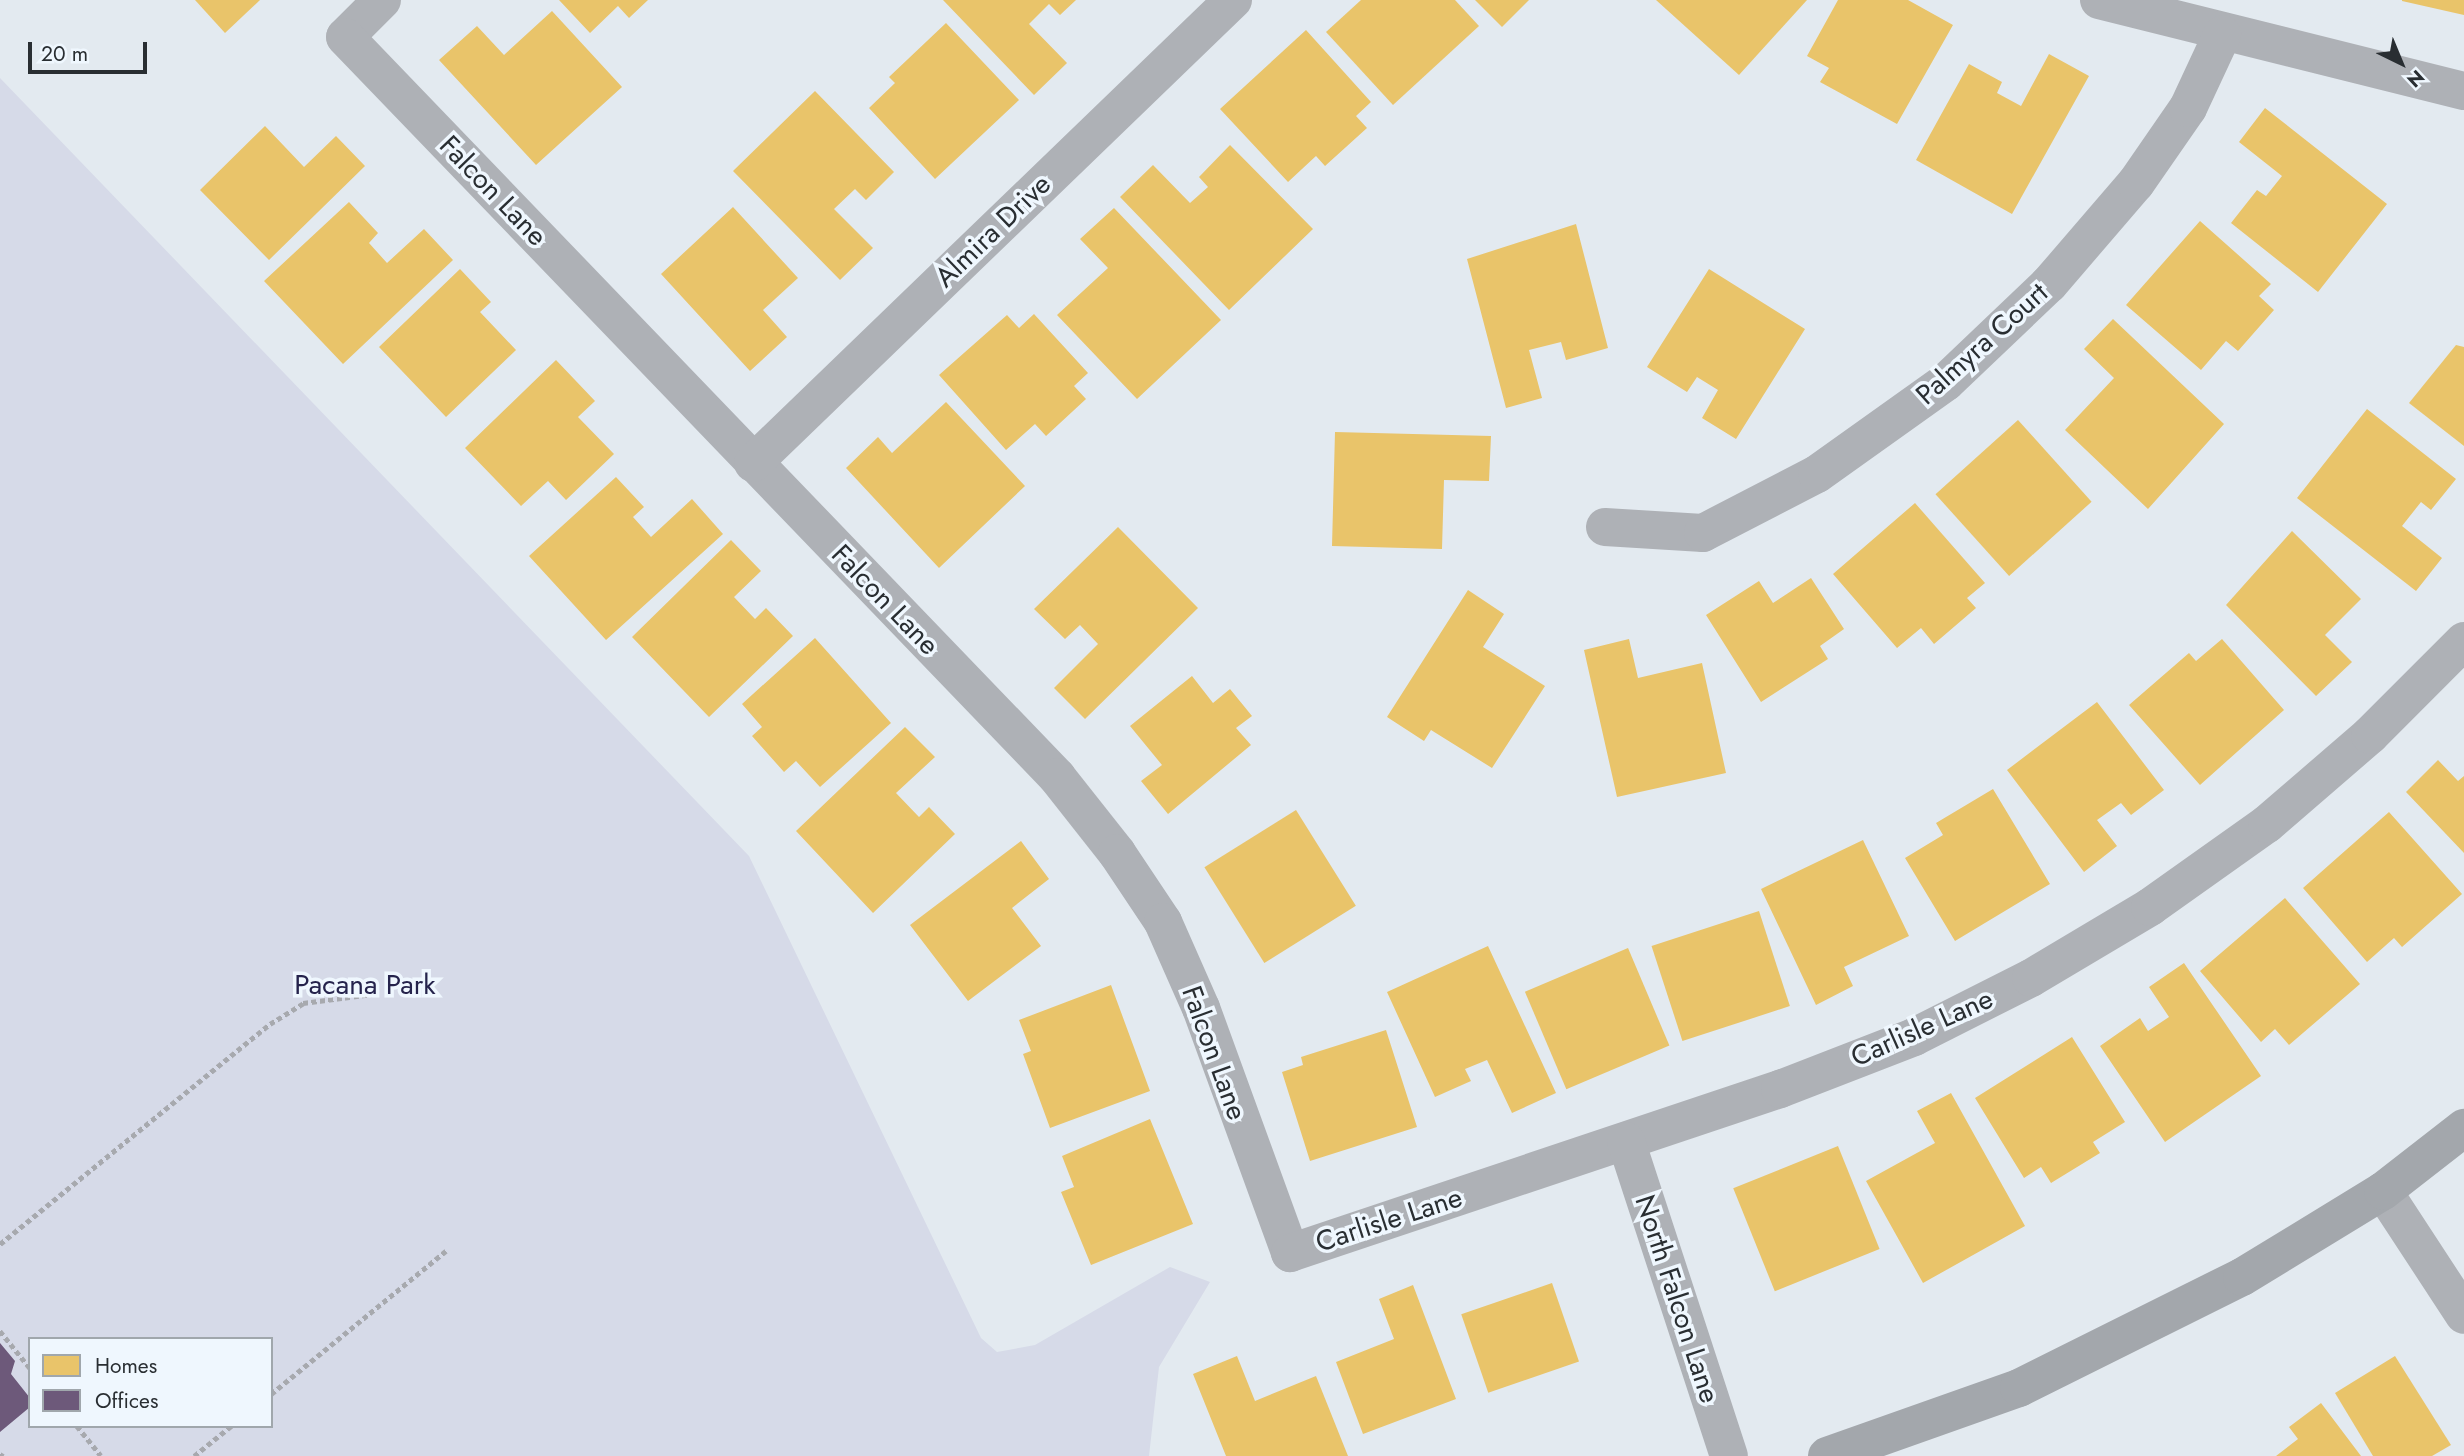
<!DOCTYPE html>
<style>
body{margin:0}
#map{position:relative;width:2464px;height:1456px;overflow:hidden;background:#e3eaf0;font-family:Jost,sans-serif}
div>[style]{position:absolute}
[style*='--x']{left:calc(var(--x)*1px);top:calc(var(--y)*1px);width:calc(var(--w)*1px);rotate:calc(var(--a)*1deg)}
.green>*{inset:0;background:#d6dae8}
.homes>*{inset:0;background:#e9c46a;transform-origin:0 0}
.offices>*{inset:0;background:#6d597a}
.path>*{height:4.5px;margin-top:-2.25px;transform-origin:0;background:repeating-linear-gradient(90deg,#a7a9ae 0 5px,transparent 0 8.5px)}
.street>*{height:38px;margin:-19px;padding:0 19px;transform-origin:19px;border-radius:19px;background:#aeb1b6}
.secondary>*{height:38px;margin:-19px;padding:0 19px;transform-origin:19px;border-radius:19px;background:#a3a7ac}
span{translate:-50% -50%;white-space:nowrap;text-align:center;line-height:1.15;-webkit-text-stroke:7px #eff7fe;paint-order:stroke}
.street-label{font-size:28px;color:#292e32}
.park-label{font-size:28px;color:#25234c}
.legend{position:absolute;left:28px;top:1337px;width:245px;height:91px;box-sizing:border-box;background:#eff7fe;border:2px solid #a0a7ac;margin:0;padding:9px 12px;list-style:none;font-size:21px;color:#292e32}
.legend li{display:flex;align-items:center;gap:14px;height:35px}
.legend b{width:35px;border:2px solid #a0a7ac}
.north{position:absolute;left:2366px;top:28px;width:70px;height:70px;-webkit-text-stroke:5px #eff7fe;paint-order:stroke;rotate:137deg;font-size:19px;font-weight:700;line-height:28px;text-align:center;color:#292e32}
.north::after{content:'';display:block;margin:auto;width:24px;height:32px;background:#292e32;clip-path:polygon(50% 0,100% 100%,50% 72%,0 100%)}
.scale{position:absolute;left:28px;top:42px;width:119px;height:32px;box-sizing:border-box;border:4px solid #292e32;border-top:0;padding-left:9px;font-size:21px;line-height:24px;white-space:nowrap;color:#292e32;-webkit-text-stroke:5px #eff7fe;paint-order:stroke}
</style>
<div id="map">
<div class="green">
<div style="clip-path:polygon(evenodd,0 78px,749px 856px,981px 1338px,997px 1352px,1035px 1345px,1170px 1267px,1210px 1282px,1159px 1367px,1149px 1456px,0 1456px,0 78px,30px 1339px,271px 1339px,271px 1426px,30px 1426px,30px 1339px)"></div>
</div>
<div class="homes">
<div style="clip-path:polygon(195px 0,260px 0,225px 33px)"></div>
<div style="clip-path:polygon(559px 0,648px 0,629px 18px,618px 6px,590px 33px)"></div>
<div style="clip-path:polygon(943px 0,1076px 0,1060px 15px,1049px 4px,1029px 24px,1067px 63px,1034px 95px)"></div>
<div style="clip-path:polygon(1361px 0,1455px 0,1479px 26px,1393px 105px,1326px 32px)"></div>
<div style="clip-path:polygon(1475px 0,1529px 0,1502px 27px)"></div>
<div style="clip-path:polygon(1656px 0,1807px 0,1739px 75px)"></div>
<div style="clip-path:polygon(1838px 0,1908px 0,1953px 25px,1897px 124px,1820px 82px,1829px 68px,1807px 56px)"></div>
<div style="clip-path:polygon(2402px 0,2464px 0,2464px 15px,2402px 1px)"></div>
<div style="clip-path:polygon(552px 11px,622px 87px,536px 165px,439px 60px,477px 26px,504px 55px)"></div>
<div style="clip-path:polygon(946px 23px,1019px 100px,935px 179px,869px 108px,895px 83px,889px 77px)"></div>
<div style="clip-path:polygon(1306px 30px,1371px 102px,1356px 116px,1367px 128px,1325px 166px,1316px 156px,1288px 182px,1220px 109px)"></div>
<div style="clip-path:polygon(2049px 54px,2089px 76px,2012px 214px,1916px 160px,1969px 64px,2002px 82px,1997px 93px,2021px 106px)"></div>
<div style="clip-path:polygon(815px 91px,894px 172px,866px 200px,855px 189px,834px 209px,873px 248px,840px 280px,733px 171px)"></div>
<div style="clip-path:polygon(2265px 108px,2387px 204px,2318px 292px,2231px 223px,2257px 190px,2266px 196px,2282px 176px,2239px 142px)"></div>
<div style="clip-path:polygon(265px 126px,304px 167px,336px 136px,365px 166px,269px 260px,200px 190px)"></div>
<div style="clip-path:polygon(1230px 145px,1313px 229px,1229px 310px,1120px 197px,1153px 165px,1190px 203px,1208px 187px,1199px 177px)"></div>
<div style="clip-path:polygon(349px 202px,378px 233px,369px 243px,387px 263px,424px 229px,453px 260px,343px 364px,264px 281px)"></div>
<div style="clip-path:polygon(733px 207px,798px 278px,763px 310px,787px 337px,750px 371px,661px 274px)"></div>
<div style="clip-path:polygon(1114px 208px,1221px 320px,1137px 399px,1057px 315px,1108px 268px,1080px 239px)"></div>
<div style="clip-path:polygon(2200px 221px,2271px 284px,2259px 296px,2274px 310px,2238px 351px,2226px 341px,2201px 370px,2126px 305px)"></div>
<div style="clip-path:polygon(1576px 224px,1608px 348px,1566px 360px,1561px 342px,1529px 350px,1542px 398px,1506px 408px,1467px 259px)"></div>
<div style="clip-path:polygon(460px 269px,491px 302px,480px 312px,516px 350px,446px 417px,379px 347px)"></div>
<div style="clip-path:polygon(1709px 269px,1805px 329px,1736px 439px,1702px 418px,1718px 390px,1697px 377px,1687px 392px,1647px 367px)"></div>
<div style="clip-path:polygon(1034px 314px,1088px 373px,1074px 386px,1086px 399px,1046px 436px,1035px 424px,1006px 450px,939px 375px,1007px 315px,1019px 328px)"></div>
<div style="clip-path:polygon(2113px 319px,2224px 424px,2148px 509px,2065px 430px,2114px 378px,2084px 349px)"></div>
<div style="clip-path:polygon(2456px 345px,2464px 347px,2464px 446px,2409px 403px)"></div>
<div style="clip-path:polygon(556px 360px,595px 401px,578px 417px,614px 454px,566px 500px,548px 481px,521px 506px,465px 448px)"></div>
<div style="clip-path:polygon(946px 402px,1025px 486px,939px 568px,846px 468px,878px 437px,892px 453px)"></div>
<div style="clip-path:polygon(2367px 409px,2456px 479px,2431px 510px,2421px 502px,2402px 526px,2442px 558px,2416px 591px,2297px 498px)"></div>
<div style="left:2018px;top:420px;width:110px;height:111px;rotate:48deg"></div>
<div style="clip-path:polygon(1335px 432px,1491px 436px,1489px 481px,1444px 480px,1442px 549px,1332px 546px)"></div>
<div style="clip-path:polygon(616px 477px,644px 507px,633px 517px,651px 537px,692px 499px,723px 534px,606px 640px,529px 556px)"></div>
<div style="clip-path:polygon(1915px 503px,1985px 583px,1967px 598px,1976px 608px,1934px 644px,1921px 628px,1897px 648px,1833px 574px)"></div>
<div style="clip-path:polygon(1118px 527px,1198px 608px,1085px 719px,1054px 688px,1098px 644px,1080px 625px,1065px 639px,1034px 609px)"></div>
<div style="clip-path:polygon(2292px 531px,2361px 599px,2325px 635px,2352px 662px,2316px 696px,2226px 605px)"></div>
<div style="clip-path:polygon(731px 540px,761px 571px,734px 597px,755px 619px,766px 608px,793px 636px,709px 717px,632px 637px)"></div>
<div style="clip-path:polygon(1811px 578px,1844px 629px,1820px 646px,1828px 659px,1761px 702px,1706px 615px,1759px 581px,1773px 603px)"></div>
<div style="clip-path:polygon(1468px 590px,1504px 614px,1483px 647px,1545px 686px,1492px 768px,1431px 730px,1424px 741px,1387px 717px)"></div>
<div style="clip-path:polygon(815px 638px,891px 723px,820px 787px,796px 761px,784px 772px,752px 736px,762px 727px,742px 704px)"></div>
<div style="clip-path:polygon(1629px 639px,1638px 678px,1702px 663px,1726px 773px,1617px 797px,1584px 650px)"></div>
<div style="clip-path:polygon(2222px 639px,2284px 710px,2200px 785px,2129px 705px,2189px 653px,2196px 661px)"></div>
<div style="clip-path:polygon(1192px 676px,1213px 703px,1230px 689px,1252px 716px,1236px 728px,1251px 745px,1168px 814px,1141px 781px,1162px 765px,1130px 726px)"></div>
<div style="clip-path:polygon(2097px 702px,2164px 790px,2131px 815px,2121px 803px,2097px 820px,2117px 846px,2084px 872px,2007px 770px)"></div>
<div style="clip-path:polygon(905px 727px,935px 757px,896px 793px,919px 817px,929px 807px,955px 834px,873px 913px,796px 831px)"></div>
<div style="clip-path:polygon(2438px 760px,2458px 781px,2464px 776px,2464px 853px,2406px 792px)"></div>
<div style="clip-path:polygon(1993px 789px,2050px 884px,1955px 941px,1905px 858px,1943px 835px,1936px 823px)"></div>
<div style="left:1296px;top:810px;width:113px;height:108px;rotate:58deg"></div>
<div style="clip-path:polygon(2389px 812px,2462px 894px,2402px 947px,2394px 938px,2367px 962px,2303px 888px)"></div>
<div style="clip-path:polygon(1863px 840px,1909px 936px,1844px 967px,1853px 986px,1816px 1005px,1761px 889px)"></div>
<div style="clip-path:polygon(1021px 841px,1049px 879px,1012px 908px,1041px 946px,968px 1001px,910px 925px)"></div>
<div style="clip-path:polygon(2285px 898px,2360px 984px,2289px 1045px,2275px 1029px,2261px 1042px,2200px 971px)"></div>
<div style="left:1759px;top:911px;width:100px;height:113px;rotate:72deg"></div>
<div style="clip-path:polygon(1488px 946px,1556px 1093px,1512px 1113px,1487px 1060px,1465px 1069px,1471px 1081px,1435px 1097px,1387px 992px)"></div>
<div style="left:1628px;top:948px;width:106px;height:112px;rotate:67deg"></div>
<div style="clip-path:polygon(2184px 963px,2261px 1076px,2165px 1142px,2100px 1046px,2140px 1018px,2148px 1031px,2169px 1017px,2149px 987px)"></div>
<div style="clip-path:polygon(1111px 985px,1150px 1091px,1050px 1128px,1023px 1054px,1031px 1051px,1019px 1020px)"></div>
<div style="clip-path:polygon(1386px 1030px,1417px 1127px,1310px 1161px,1282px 1072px,1303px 1065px,1301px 1057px)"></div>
<div style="clip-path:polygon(2072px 1037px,2125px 1122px,2093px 1142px,2100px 1153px,2051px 1183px,2041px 1167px,2024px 1178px,1975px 1098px)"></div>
<div style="clip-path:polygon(1951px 1093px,2025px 1226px,1923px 1283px,1866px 1181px,1935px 1143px,1917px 1111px)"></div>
<div style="clip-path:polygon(1150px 1119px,1193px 1224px,1091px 1265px,1061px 1192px,1074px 1187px,1062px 1156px)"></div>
<div style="left:1838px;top:1146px;width:111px;height:113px;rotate:68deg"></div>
<div style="left:1552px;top:1283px;width:83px;height:96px;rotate:71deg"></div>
<div style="clip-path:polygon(1413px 1285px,1456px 1399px,1363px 1434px,1336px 1362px,1394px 1339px,1379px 1299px)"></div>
<div style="clip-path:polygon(1237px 1356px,1255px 1401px,1316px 1376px,1348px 1456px,1226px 1456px,1193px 1374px)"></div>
<div style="clip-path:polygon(2395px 1356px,2451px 1445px,2432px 1456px,2373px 1456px,2335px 1393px)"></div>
<div style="clip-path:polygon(2321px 1403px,2361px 1456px,2276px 1456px,2298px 1439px,2289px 1427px)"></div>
</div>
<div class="offices">
<div style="clip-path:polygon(0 1343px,15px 1361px,11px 1374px,30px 1398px,30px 1407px,0 1432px)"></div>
</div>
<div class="path">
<div style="--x:0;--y:1244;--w:348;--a:-39.2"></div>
<div style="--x:270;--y:1024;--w:39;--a:-32"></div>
<div style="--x:303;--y:1003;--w:70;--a:-7.4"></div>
<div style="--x:0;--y:1331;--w:48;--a:51"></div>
<div style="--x:271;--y:1394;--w:226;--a:-39.3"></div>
<div style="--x:77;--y:1426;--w:38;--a:51"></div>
<div style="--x:0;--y:1454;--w:4;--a:34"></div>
<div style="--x:194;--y:1456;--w:48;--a:-39"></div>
</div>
<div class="street">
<div style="--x:382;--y:0;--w:52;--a:135"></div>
<div style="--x:345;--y:37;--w:1027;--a:46.1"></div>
<div style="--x:1057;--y:777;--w:97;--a:51.7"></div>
<div style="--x:1117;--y:853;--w:83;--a:56.3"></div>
<div style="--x:1163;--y:922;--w:94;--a:66.2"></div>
<div style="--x:1201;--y:1008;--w:261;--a:70"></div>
<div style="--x:1290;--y:1253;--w:517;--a:-18.51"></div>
<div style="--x:1780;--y:1089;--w:144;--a:-21.2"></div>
<div style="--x:1914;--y:1037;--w:131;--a:-26.8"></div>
<div style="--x:2031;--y:978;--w:139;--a:-30.8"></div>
<div style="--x:2150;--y:907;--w:143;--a:-35.4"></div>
<div style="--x:2267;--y:824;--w:136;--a:-40.8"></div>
<div style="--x:2370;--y:735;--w:133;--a:-45"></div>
<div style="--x:2099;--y:0;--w:376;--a:14"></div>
<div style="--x:753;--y:463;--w:667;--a:-43.97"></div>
<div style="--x:1605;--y:527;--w:98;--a:3.5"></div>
<div style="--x:1703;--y:533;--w:128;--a:-27.4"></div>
<div style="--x:1817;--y:474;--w:158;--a:-35.5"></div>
<div style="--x:1946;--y:382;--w:142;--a:-43.6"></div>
<div style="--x:2049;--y:284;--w:133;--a:-49.3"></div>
<div style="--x:2136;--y:183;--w:91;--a:-55.3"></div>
<div style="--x:2188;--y:108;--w:81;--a:-65"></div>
<div style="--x:1626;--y:1141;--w:331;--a:71.9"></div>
<div style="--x:2383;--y:1191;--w:148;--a:56.8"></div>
</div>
<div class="secondary">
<div style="--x:1827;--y:1456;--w:204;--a:-19.5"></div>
<div style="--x:2019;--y:1388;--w:249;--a:-26.5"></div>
<div style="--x:2242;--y:1277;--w:165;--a:-31.4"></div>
<div style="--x:2383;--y:1191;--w:103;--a:-37.9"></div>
</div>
<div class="street-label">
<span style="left:493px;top:191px;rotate:46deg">Falcon Lane</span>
<span style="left:993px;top:231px;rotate:-44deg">Almira Drive</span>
<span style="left:1982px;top:344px;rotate:-42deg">Palmyra Court</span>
<span style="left:885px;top:600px;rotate:46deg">Falcon Lane</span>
<span style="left:1922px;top:1028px;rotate:-24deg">Carlisle Lane</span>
<span style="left:1214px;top:1053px;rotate:70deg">Falcon Lane</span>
<span style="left:1389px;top:1220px;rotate:-18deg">Carlisle Lane</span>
<span style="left:1677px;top:1299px;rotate:72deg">North Falcon Lane</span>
</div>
<div class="park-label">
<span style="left:365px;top:985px">Pacana Park</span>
</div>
<ul class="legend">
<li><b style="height:19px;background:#e9c46a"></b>Homes</li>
<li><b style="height:19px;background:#6d597a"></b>Offices</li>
</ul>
<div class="north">N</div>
<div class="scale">20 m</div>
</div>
